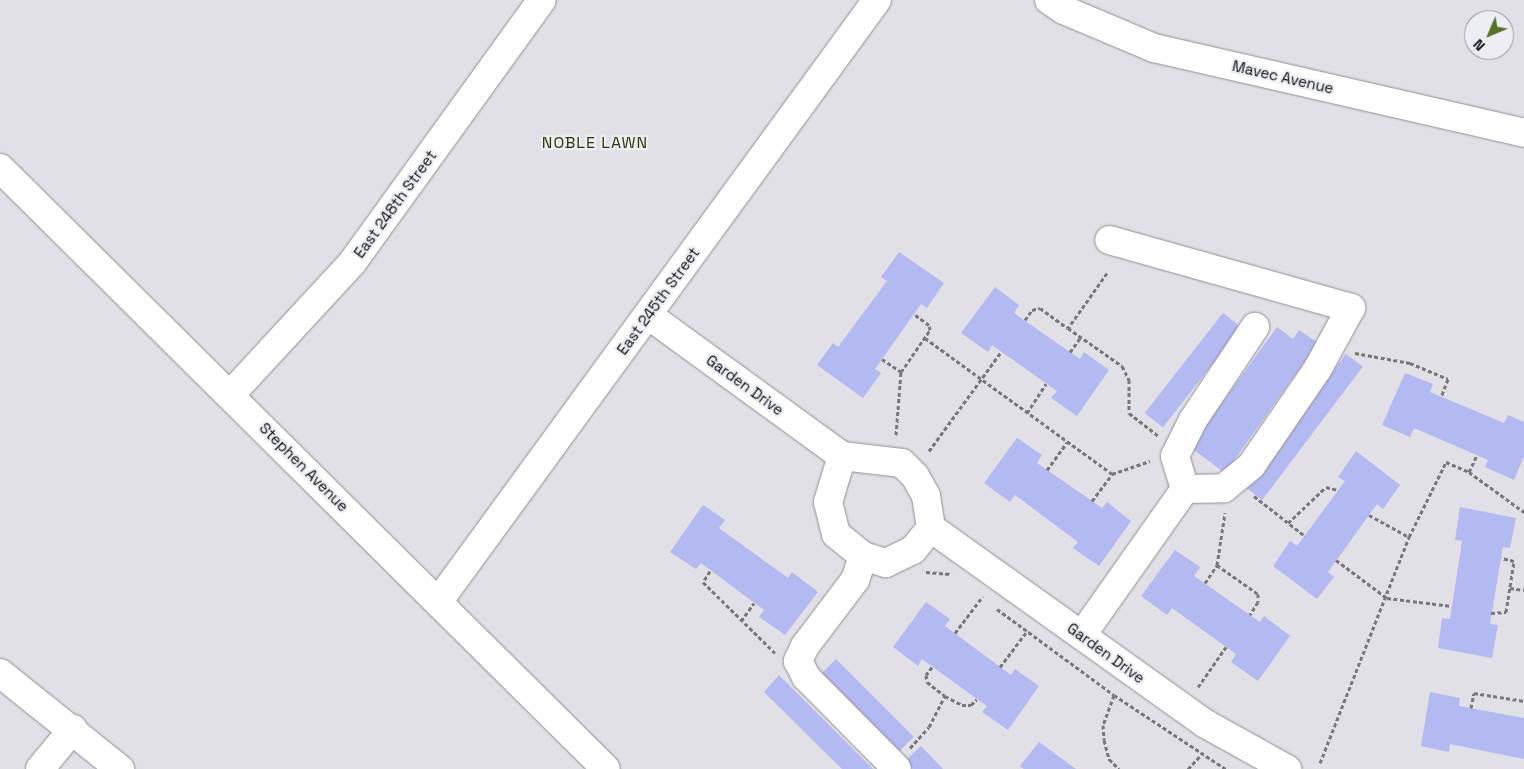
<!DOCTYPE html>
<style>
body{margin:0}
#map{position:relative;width:1524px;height:769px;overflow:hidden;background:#e0e0e6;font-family:"Space Grotesk",sans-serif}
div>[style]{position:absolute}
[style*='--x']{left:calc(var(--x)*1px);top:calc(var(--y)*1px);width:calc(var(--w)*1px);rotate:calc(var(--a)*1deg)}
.building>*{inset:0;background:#b3b9f1;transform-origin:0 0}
.path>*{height:3px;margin-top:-1.5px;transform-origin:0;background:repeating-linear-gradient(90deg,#78787c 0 4px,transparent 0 6.5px)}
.roads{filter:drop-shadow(0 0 1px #8f9095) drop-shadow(0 0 1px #8f9095)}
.minor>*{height:28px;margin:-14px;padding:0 14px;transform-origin:14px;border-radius:14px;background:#fff}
span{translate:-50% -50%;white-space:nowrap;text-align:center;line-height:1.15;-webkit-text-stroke:4.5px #edeef3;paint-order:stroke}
.street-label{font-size:15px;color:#0d0e0f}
.neighbourhood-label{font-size:16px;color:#273a03;letter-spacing:1px}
.north{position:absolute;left:1464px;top:10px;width:50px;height:50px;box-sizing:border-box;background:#edeef3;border:1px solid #939498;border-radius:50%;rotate:225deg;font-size:14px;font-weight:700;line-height:20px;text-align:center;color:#0d0e0f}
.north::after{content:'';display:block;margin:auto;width:18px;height:22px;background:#567327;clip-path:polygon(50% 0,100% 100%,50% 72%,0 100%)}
</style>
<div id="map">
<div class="building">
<div style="clip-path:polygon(899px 252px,944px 283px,927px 308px,921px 304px,875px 369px,881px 373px,863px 398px,817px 365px,833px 343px,838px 347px,887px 281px,881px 277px)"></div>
<div style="clip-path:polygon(995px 287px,1019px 305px,1014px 313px,1080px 359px,1084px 352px,1109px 370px,1077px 416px,1051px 398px,1057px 391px,992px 345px,988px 352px,961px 333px)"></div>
<div style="left:1223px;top:313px;width:23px;height:127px;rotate:38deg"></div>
<div style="clip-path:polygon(1277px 327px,1293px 339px,1299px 330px,1318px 343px,1225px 473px,1190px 447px)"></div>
<div style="left:1346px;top:354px;width:21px;height:167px;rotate:37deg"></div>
<div style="clip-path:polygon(1405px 373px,1433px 384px,1430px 392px,1504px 423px,1508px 415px,1524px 422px,1524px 456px,1514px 480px,1485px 467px,1488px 460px,1414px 428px,1410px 437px,1382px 425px)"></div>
<div style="clip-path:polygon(1017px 438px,1042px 455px,1037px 463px,1102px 508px,1107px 502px,1131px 521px,1099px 566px,1073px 548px,1078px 542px,1015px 495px,1010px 502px,984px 483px)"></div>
<div style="clip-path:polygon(1356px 451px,1400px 485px,1383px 509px,1377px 504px,1328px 572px,1334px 577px,1317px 599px,1273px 566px,1290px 541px,1297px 546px,1345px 481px,1338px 477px)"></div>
<div style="clip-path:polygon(703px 505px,725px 520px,719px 528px,788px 578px,792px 572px,818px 592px,785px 635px,759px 617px,764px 610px,701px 563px,696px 569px,670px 552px)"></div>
<div style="clip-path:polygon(1460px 507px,1516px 518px,1510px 548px,1503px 547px,1501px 558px,1490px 624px,1498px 625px,1492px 658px,1438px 648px,1442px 618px,1450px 619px,1462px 541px,1455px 540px)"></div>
<div style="clip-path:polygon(1175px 550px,1200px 567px,1194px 576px,1260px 622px,1264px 616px,1290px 636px,1258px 681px,1231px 662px,1236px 654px,1172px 608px,1167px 615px,1141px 596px)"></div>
<div style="clip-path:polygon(926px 602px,950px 619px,945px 626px,1011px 675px,1015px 669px,1039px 686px,1008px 730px,982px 712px,987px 706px,977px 699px,922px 659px,918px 666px,893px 647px)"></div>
<div style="left:836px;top:659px;width:110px;height:23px;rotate:45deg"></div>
<div style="clip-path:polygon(779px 675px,873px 769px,842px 769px,764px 692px)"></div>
<div style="clip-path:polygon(1430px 692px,1460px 698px,1459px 706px,1524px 718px,1524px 759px,1450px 744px,1449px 752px,1421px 746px)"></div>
<div style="clip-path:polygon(1039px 742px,1076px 769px,1024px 769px,1020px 766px)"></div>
<div style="clip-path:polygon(921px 746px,943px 769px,913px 769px,905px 761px)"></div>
</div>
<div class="path">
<div style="--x:1107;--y:273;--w:67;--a:125.3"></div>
<div style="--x:1068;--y:328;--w:66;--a:35.1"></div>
<div style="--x:1122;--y:366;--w:16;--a:63"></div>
<div style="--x:1129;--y:380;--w:33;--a:90"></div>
<div style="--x:1129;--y:413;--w:37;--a:38"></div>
<div style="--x:1025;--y:320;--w:12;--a:-55"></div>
<div style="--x:1032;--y:310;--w:8;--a:-14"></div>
<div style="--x:1040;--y:308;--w:34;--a:36"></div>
<div style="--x:925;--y:338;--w:231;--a:36"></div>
<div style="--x:1112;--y:474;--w:40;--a:-18.9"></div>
<div style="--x:1070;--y:352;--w:19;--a:-54"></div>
<div style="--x:1355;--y:353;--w:56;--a:10.3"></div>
<div style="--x:1410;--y:363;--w:41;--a:22.8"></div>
<div style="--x:1448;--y:379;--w:19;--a:111"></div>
<div style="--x:882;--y:359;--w:23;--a:34"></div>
<div style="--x:1027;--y:413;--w:35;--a:-57"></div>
<div style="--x:896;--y:435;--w:63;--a:-85.5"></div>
<div style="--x:901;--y:372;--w:51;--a:-55.4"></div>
<div style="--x:930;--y:330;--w:5;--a:-101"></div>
<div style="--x:929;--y:325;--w:19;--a:-144"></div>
<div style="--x:929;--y:451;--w:122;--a:-54"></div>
<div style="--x:1047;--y:470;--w:34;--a:-54"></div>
<div style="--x:1469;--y:472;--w:19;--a:-65"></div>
<div style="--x:1254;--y:496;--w:65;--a:38.1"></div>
<div style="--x:1092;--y:501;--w:34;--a:-53"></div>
<div style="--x:1369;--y:515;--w:46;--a:28.8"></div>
<div style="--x:1288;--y:523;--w:52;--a:-43.5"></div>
<div style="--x:1326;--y:487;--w:12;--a:14"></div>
<div style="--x:1336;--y:560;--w:64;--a:36.7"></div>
<div style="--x:1387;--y:598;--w:65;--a:7"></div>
<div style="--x:1217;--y:565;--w:50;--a:35.3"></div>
<div style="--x:1258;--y:594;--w:8;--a:90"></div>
<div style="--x:1258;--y:602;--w:15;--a:122"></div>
<div style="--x:710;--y:571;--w:13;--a:122"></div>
<div style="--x:703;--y:582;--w:101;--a:44.6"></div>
<div style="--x:926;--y:572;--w:24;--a:5"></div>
<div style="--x:1205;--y:583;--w:22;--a:-56"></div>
<div style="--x:1217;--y:565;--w:53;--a:-81.3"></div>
<div style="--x:1510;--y:588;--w:14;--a:8"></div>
<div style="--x:997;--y:609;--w:145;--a:36.3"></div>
<div style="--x:1114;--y:695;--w:134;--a:33.5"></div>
<div style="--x:1491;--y:613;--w:15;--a:-4"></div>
<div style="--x:1506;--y:612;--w:52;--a:-81.1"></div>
<div style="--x:1514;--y:561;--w:13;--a:-167"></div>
<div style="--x:741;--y:621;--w:22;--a:-54"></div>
<div style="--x:955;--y:633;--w:46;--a:-52.9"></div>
<div style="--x:932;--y:667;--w:10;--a:127"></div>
<div style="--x:926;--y:675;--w:7;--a:82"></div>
<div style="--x:927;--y:682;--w:23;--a:38"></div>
<div style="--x:945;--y:696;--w:19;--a:28"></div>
<div style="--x:962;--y:705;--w:9;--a:0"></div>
<div style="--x:971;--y:705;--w:8;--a:-45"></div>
<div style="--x:1000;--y:667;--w:46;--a:-52.9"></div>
<div style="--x:1198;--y:687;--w:49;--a:-55"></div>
<div style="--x:1114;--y:695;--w:32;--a:110"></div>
<div style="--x:1103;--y:725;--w:15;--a:86"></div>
<div style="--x:1104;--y:740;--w:20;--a:75"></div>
<div style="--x:1109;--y:759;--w:14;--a:45"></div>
<div style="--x:1471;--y:708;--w:15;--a:-79"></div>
<div style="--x:1474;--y:693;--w:51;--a:9.1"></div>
<div style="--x:910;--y:748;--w:28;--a:-48"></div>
<div style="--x:929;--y:727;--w:35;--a:-63"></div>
<div style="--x:1320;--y:763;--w:243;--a:-68.5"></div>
<div style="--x:1409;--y:537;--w:84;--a:-63.7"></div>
<div style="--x:1446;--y:462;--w:25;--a:23"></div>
<div style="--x:1469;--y:472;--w:68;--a:36"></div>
<div style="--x:1188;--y:769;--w:19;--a:-47"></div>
</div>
<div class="roads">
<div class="minor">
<div style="--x:1049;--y:0;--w:18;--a:34"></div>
<div style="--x:1064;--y:10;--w:98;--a:22.9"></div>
<div style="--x:1154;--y:48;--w:380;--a:12.9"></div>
<div style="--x:0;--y:168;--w:853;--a:44.76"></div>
<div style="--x:648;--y:315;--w:240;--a:36"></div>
<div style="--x:842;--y:456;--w:60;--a:6.7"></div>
<div style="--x:902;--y:463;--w:18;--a:45"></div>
<div style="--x:915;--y:476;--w:23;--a:61"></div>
<div style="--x:926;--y:496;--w:32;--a:81"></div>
<div style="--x:931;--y:528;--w:338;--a:35.5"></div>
<div style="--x:1206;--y:724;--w:93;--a:29.1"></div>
<div style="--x:231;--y:394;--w:178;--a:-47.3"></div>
<div style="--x:352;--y:263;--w:324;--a:-54.2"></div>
<div style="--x:842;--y:456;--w:48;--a:106.9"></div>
<div style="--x:828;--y:502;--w:33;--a:76"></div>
<div style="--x:836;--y:534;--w:35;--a:39"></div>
<div style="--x:863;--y:556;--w:24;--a:17"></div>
<div style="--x:886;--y:563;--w:30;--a:-26"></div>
<div style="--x:913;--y:550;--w:28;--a:-51"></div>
<div style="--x:1185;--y:489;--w:34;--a:-107"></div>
<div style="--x:1175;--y:456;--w:40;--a:-63.4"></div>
<div style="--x:1193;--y:420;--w:112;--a:-56.3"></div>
<div style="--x:863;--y:556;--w:25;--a:108"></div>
<div style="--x:855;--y:580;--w:83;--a:127.1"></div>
<div style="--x:805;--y:646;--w:17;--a:115"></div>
<div style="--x:798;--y:661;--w:18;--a:63"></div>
<div style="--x:806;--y:677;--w:129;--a:45.3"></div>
<div style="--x:438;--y:602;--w:745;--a:-53.9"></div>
<div style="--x:1082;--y:635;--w:179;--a:-54.8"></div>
<div style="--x:1185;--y:489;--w:39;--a:-1"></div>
<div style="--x:1224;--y:488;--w:35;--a:-39"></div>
<div style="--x:1251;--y:466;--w:116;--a:-55.5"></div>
<div style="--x:1317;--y:370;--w:71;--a:-61.3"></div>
<div style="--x:1351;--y:308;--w:251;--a:-164.3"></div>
<div style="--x:0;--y:673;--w:154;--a:38.7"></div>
<div style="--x:40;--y:769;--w:52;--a:-50.5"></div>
</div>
</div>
<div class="street-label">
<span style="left:1283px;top:77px;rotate:13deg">Mavec Avenue</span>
<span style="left:395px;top:204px;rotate:-54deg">East 248th Street</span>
<span style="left:658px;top:301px;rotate:-54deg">East 245th Street</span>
<span style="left:745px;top:385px;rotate:36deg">Garden Drive</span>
<span style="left:304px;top:467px;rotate:45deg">Stephen Avenue</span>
<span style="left:1106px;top:653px;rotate:36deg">Garden Drive</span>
</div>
<div class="neighbourhood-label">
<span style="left:595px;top:143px">NOBLE LAWN</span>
</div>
<div class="north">N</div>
</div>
